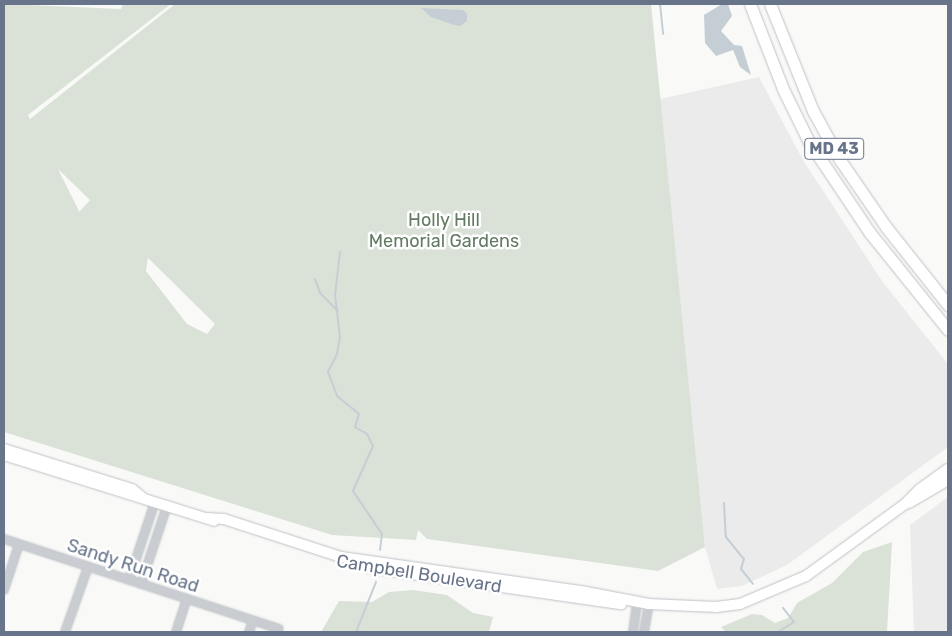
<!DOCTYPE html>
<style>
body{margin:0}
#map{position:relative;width:952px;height:636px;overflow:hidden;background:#f9faf7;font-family:Rubik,sans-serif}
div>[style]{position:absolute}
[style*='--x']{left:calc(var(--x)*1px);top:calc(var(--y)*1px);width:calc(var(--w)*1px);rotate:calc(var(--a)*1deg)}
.built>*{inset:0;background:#eaebea}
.green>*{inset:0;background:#dae2d8}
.water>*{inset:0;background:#c6ced5}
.stream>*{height:2px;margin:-1px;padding:0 1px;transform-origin:1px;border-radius:1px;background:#c6ced5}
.roads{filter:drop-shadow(0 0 1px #bec1c7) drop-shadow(0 0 1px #bec1c7)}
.street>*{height:8px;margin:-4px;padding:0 4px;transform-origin:4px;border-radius:4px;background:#c9ccd0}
.secondary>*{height:10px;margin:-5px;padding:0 5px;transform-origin:5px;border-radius:5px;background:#fff}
.primary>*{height:11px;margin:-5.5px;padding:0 5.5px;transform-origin:5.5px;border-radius:5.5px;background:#fff}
span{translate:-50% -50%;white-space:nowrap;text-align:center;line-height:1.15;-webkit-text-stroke:5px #fff;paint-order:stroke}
.shield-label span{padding:1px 4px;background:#fff;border:1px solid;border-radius:4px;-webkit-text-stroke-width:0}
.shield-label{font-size:16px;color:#67748a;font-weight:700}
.park-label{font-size:18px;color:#637b62}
.street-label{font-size:18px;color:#67748a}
.frame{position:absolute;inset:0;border:5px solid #67748a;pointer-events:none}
</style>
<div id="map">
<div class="built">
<div style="clip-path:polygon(759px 77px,803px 160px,882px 281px,948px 364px,948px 447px,787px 565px,742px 586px,717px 589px,705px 547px,660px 99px)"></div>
<div style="clip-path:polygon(948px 497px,948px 632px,914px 632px,910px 525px)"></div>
</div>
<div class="green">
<div style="clip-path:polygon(evenodd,4px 4px,121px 9px,123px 4px,171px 4px,28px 115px,30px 119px,175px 4px,651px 4px,705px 547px,658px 571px,427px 539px,418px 530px,416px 540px,332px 535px,4px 432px,4px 4px,58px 169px,90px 200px,79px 212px,79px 211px,58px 169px,4px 4px,148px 258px,215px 324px,207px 334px,187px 324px,146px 271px,148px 258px)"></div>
<div style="clip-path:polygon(892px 542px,887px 632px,726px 632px,721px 627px,752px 614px,762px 615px,775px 623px,788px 618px,797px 603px,832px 583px,863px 552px)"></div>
<div style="clip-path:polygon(413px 590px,447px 595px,473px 613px,493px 617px,489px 632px,321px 632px,339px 601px,372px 602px,389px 592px)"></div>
</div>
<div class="water">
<div style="clip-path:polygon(722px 4px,728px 4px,732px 16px,721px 31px,734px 45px,742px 46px,751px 75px,740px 67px,733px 50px,716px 56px,705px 43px,704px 15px)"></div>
<div style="clip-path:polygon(421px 8px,463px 10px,467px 14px,467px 21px,460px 26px,454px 25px,431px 17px)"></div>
</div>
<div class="stream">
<div style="--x:660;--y:4;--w:30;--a:84"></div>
<div style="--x:340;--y:252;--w:43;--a:96.6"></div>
<div style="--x:335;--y:295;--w:42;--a:83.2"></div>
<div style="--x:340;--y:337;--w:17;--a:100"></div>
<div style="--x:337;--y:354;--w:20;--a:117"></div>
<div style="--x:328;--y:372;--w:26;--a:69"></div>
<div style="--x:337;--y:396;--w:28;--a:39"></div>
<div style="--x:359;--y:414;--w:14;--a:107"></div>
<div style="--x:355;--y:427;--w:14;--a:30"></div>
<div style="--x:367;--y:434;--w:13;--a:63"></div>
<div style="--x:373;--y:446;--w:49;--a:114"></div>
<div style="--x:353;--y:491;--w:52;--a:56"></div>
<div style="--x:382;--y:534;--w:16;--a:97"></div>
<div style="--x:315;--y:279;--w:15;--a:70"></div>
<div style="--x:320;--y:293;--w:25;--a:45"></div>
<div style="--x:724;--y:503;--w:34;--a:87"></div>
<div style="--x:726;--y:537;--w:28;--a:51"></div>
<div style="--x:744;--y:559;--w:10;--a:107"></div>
<div style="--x:741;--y:569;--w:19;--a:51"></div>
<div style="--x:356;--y:632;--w:54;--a:-68.2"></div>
<div style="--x:778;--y:632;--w:19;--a:-32"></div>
<div style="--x:794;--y:622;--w:18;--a:-128"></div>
</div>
<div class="roads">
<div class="street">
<div style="--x:4;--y:539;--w:289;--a:18.1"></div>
<div style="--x:129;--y:580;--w:82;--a:-71.6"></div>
<div style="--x:141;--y:584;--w:82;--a:-71.6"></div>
<div style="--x:4;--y:590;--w:48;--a:-71.9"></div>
<div style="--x:65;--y:632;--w:69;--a:-70.5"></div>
<div style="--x:176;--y:632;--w:35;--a:-72"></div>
<div style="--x:249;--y:632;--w:12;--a:-70"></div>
<div style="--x:633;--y:632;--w:30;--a:-82"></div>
<div style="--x:644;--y:632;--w:28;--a:-80"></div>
</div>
<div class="secondary">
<div style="--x:4;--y:449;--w:134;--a:17.4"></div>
<div style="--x:132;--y:489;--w:14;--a:39"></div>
<div style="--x:4;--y:455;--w:220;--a:17.4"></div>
<div style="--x:909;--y:503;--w:45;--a:-30.5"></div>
<div style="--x:207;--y:518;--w:17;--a:3"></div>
<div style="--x:224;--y:519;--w:123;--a:18"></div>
<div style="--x:341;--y:557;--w:247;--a:8.1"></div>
<div style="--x:586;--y:592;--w:64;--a:10.8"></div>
<div style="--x:649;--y:604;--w:67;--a:2.6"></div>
<div style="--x:716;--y:607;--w:24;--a:-7"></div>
<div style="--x:740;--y:604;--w:72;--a:-23"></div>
<div style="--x:806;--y:576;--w:122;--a:-36"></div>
<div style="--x:905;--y:504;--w:21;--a:-45"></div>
<div style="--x:920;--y:489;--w:34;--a:-36"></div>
<div style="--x:370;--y:568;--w:254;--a:8.2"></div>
</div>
<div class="primary">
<div style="--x:750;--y:4;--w:91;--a:68.8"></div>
<div style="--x:783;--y:89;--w:59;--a:63.9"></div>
<div style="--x:809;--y:142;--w:110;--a:56.2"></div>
<div style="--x:870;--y:233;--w:124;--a:51.2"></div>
<div style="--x:770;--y:4;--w:115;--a:68.1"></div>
<div style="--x:813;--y:111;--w:56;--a:61.1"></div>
<div style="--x:840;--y:160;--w:81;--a:55.5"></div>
<div style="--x:886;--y:227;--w:100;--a:51.5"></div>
</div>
</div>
<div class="shield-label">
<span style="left:834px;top:149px">MD 43</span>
</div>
<div class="park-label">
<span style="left:444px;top:231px">Holly Hill<br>Memorial Gardens</span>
</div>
<div class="street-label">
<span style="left:133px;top:566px;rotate:18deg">Sandy Run Road</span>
<span style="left:419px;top:574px;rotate:9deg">Campbell Boulevard</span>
</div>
<div class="frame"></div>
</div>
